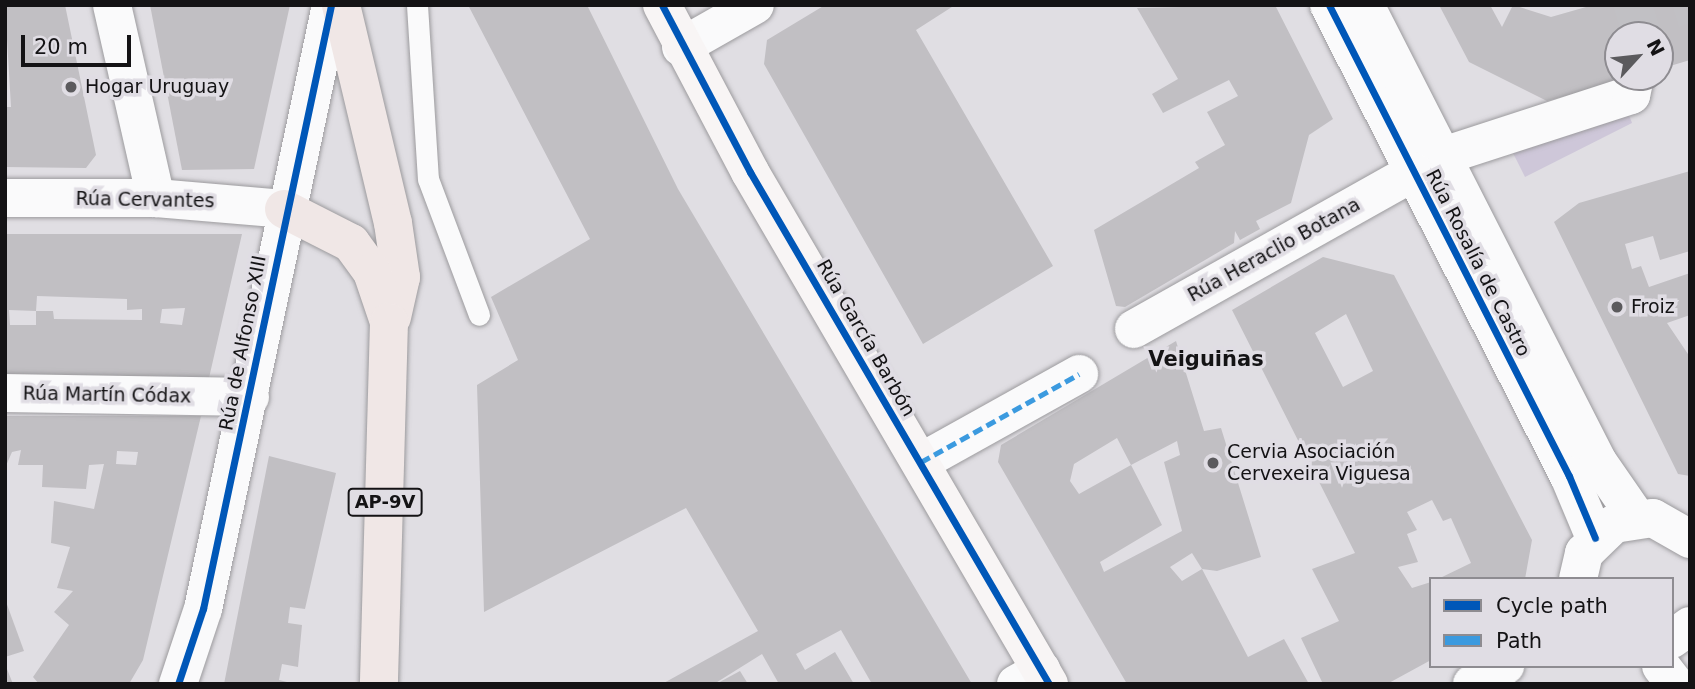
<!DOCTYPE html>
<meta charset="utf-8">
<style>
body{margin:0}
#map{position:relative;width:1695px;height:689px;overflow:hidden;background:#e0dee3;font-family:"DejaVu Sans",sans-serif}
div>[style]{position:absolute}
[style*='--x']{left:calc(var(--x)*1px);top:calc(var(--y)*1px);width:calc(var(--w)*1px);rotate:calc(var(--a)*1deg)}
.green>*{inset:0;background:#cec7d9}
.building>*{inset:0;background:#c1bfc3}
.street-tunnel>*{height:38px;margin-top:-19px;transform-origin:0;background:repeating-linear-gradient(90deg,#c1c0c4 0 38px,transparent 0 57px)}
.roads{filter:drop-shadow(0 0 2px #9c9b9e) drop-shadow(0 0 2px #9c9b9e)}
.lane>*{height:21px;margin:-10.5px;padding:0 10.5px;transform-origin:10.5px;border-radius:10.5px;background:#fafafb}
.street>*{height:38px;margin:-19px;padding:0 19px;transform-origin:19px;border-radius:19px;background:#fafafb}
.secondary>*{height:38px;margin:-19px;padding:0 19px;transform-origin:19px;border-radius:19px;background:#f8f5f5}
.highway>*{height:38px;margin:-19px;padding:0 19px;transform-origin:19px;border-radius:19px;background:#f0e7e6}
.quiet>*{height:5px;margin-top:-2.5px;transform-origin:0;background:repeating-linear-gradient(90deg,#3b9adf 0 10px,transparent 0 15px)}
.cycleway>*{height:7px;margin:-3.5px;padding:0 3.5px;transform-origin:3.5px;border-radius:3.5px;background:#0057b8}
.dots>*{width:19px;height:19px;translate:-50% -50%;box-sizing:border-box;border:4px solid #e0dde4;border-radius:50%}
span{translate:-50% -50%;white-space:nowrap;text-align:center;line-height:1.15;-webkit-text-stroke:7px #e0dde4;paint-order:stroke}
.shield-label span{padding:2px 5px;background:#e0dde4;border:2px solid;border-radius:5px;-webkit-text-stroke-width:0}
.shield-label{font-size:18px;color:#141315;font-weight:700}
.poi-label{font-size:19px;color:#141315}
.left{translate:0 -50%;text-align:left}
.street-label{font-size:19px;color:#141315}
.neighbourhood-label{font-size:21px;color:#141315;font-weight:700}
.frame{position:absolute;inset:0;border:7px solid #141315;pointer-events:none}
.legend{position:absolute;left:1429px;top:577px;width:245px;height:91px;box-sizing:border-box;background:#e0dde4;border:2px solid #8e8c91;margin:0;padding:9px 12px;list-style:none;font-size:21px;color:#141315}
.legend li{display:flex;align-items:center;gap:14px;height:35px}
.legend b{width:35px;border:2px solid #8e8c91}
.north{position:absolute;left:1604px;top:21px;width:70px;height:70px;box-sizing:border-box;background:#e0dde4;border:2px solid #8e8c91;border-radius:50%;rotate:63deg;font-size:19px;font-weight:700;line-height:28px;text-align:center;color:#141315}
.north::after{content:'';display:block;margin:auto;width:24px;height:32px;background:#5b5a5d;clip-path:polygon(50% 0,100% 100%,50% 72%,0 100%)}
.scale{position:absolute;left:21px;top:35px;width:110px;height:32px;box-sizing:border-box;border:4px solid #141315;border-top:0;padding-left:9px;font-size:21px;line-height:24px;white-space:nowrap;color:#141315;-webkit-text-stroke:5px #e0dde4;paint-order:stroke}
</style>
<div id="map">
<div class="green">
<div style="clip-path:polygon(1629px 115px,1632px 123px,1525px 177px,1512px 151px)"></div>
</div>
<div class="building">
<div style="clip-path:polygon(5px 5px,65px 5px,96px 155px,86px 168px,5px 167px,5px 107px,11px 107px)"></div>
<div style="clip-path:polygon(150px 5px,290px 5px,254px 169px,182px 170px)"></div>
<div style="clip-path:polygon(468px 5px,587px 5px,678px 189px,972px 684px,872px 684px,841px 630px,796px 654px,805px 670px,835px 652px,854px 684px,779px 684px,762px 654px,714px 684px,662px 684px,758px 631px,686px 508px,484px 612px,477px 385px,518px 360px,491px 297px,590px 239px)"></div>
<div style="clip-path:polygon(825px 5px,955px 5px,916px 30px,1053px 266px,923px 344px,764px 64px,767px 40px)"></div>
<div style="clip-path:polygon(1275px 5px,1333px 119px,1309px 135px,1291px 203px,1256px 221px,1260px 229px,1240px 240px,1235px 231px,1234px 243px,1125px 307px,1116px 306px,1094px 230px,1199px 168px,1195px 162px,1225px 145px,1207px 112px,1238px 96px,1229px 80px,1163px 113px,1152px 94px,1178px 79px,1137px 8px)"></div>
<div style="clip-path:polygon(1439px 5px,1490px 5px,1502px 27px,1513px 5px,1551px 17px,1593px 5px,1690px 5px,1690px 60px,1660px 69px,1660px 35px,1618px 35px,1617px 82px,1547px 101px,1469px 62px)"></div>
<div style="clip-path:polygon(1690px 171px,1690px 251px,1660px 260px,1653px 236px,1625px 244px,1632px 269px,1641px 266px,1649px 287px,1690px 273px,1690px 315px,1667px 323px,1690px 357px,1690px 476px,1678px 474px,1554px 222px,1579px 203px)"></div>
<div style="clip-path:polygon(evenodd,5px 234px,242px 234px,209px 378px,5px 375px,5px 234px,37px 296px,127px 299px,127px 310px,142px 309px,142px 320px,54px 319px,53px 311px,36px 311px,36px 325px,10px 325px,9px 310px,36px 311px,37px 296px,5px 234px,185px 308px,182px 325px,160px 323px,162px 309px,185px 308px)"></div>
<div style="clip-path:polygon(evenodd,1323px 257px,1394px 275px,1532px 540px,1525px 579px,1438px 579px,1471px 563px,1451px 518px,1443px 521px,1432px 500px,1407px 512px,1417px 530px,1407px 534px,1418px 562px,1398px 567px,1412px 588px,1431px 582px,1431px 660px,1387px 684px,1323px 684px,1301px 638px,1339px 621px,1312px 569px,1355px 553px,1232px 310px,1323px 257px,1346px 314px,1373px 371px,1343px 387px,1315px 333px,1346px 314px)"></div>
<div style="clip-path:polygon(evenodd,1176px 341px,1204px 431px,1221px 428px,1261px 557px,1217px 571px,1202px 569px,1192px 553px,1170px 567px,1182px 581px,1202px 569px,1248px 657px,1284px 639px,1309px 684px,1127px 684px,998px 462px,1001px 445px,1176px 341px,1117px 438px,1131px 465px,1177px 441px,1180px 455px,1164px 462px,1182px 531px,1104px 572px,1100px 562px,1162px 525px,1131px 465px,1079px 494px,1070px 481px,1074px 464px,1117px 438px)"></div>
<div style="clip-path:polygon(evenodd,5px 416px,201px 416px,143px 660px,129px 684px,39px 684px,33px 677px,69px 625px,54px 612px,73px 591px,57px 588px,70px 547px,51px 543px,54px 501px,94px 509px,104px 464px,89px 465px,86px 489px,42px 487px,43px 465px,18px 465px,21px 450px,12px 452px,5px 468px,5px 416px,117px 451px,138px 452px,136px 465px,116px 464px,117px 451px)"></div>
<div style="clip-path:polygon(269px 456px,336px 473px,305px 609px,290px 607px,288px 623px,302px 625px,298px 667px,282px 664px,279px 680px,295px 684px,224px 684px)"></div>
<div style="clip-path:polygon(5px 599px,24px 651px,5px 657px)"></div>
<div style="clip-path:polygon(5px 664px,13px 684px,5px 684px)"></div>
<div style="clip-path:polygon(740px 671px,748px 684px,716px 684px)"></div>
</div>
<div class="street-tunnel">
<div style="--x:1619;--y:25;--w:69;--a:-16.9"></div>
</div>
<div class="roads">
<div class="lane">
<div style="--x:417;--y:5;--w:174;--a:86.4"></div>
<div style="--x:428;--y:179;--w:145;--a:69.4"></div>
</div>
<div class="street">
<div style="--x:112;--y:5;--w:198;--a:77.2"></div>
<div style="--x:1329;--y:5;--w:529;--a:63"></div>
<div style="--x:1569;--y:476;--w:67;--a:67.2"></div>
<div style="--x:1365;--y:5;--w:513;--a:62.99"></div>
<div style="--x:1598;--y:462;--w:67;--a:55.4"></div>
<div style="--x:681;--y:47;--w:85;--a:-29.6"></div>
<div style="--x:1443;--y:156;--w:198;--a:-18"></div>
<div style="--x:1631;--y:95;--w:18;--a:-77"></div>
<div style="--x:5;--y:198;--w:151;--a:0"></div>
<div style="--x:156;--y:198;--w:128;--a:4.9"></div>
<div style="--x:1134;--y:329;--w:321;--a:-29.3"></div>
<div style="--x:5;--y:393;--w:245;--a:0.9"></div>
<div style="--x:921;--y:462;--w:181;--a:-29.1"></div>
<div style="--x:1578;--y:579;--w:27;--a:-77"></div>
<div style="--x:1584;--y:553;--w:42;--a:-44"></div>
<div style="--x:1614;--y:524;--w:39;--a:-9"></div>
<div style="--x:1653;--y:518;--w:43;--a:29.6"></div>
<div style="--x:1672;--y:639;--w:22;--a:-36"></div>
<div style="--x:1661;--y:666;--w:23;--a:52"></div>
<div style="--x:178;--y:684;--w:79;--a:-71.6"></div>
<div style="--x:203;--y:609;--w:617;--a:-78.03"></div>
<div style="--x:1016;--y:684;--w:29;--a:-29"></div>
<div style="--x:1472;--y:684;--w:38;--a:-29"></div>
</div>
<div class="secondary">
<div style="--x:662;--y:5;--w:189;--a:62.2"></div>
<div style="--x:750;--y:172;--w:593;--a:59.72"></div>
</div>
<div class="highway">
<div style="--x:341;--y:5;--w:224;--a:76.6"></div>
<div style="--x:393;--y:223;--w:55;--a:81.6"></div>
<div style="--x:401;--y:277;--w:41;--a:102.7"></div>
<div style="--x:284;--y:209;--w:75;--a:26.9"></div>
<div style="--x:351;--y:243;--w:36;--a:54"></div>
<div style="--x:372;--y:272;--w:53;--a:71.2"></div>
<div style="--x:389;--y:322;--w:362;--a:91.6"></div>
</div>
</div>
<div class="quiet">
<div style="--x:921;--y:462;--w:181;--a:-29.1"></div>
</div>
<div class="cycleway">
<div style="--x:662;--y:5;--w:189;--a:62.2"></div>
<div style="--x:750;--y:172;--w:593;--a:59.72"></div>
<div style="--x:1329;--y:5;--w:529;--a:63"></div>
<div style="--x:1569;--y:476;--w:67;--a:67.2"></div>
<div style="--x:178;--y:684;--w:79;--a:-71.6"></div>
<div style="--x:203;--y:609;--w:617;--a:-78.03"></div>
</div>
<div class="dots">
<div style="left:71px;top:87px;background:#5b5a5d"></div>
<div style="left:1617px;top:307px;background:#5b5a5d"></div>
<div style="left:1213px;top:463px;background:#5b5a5d"></div>
</div>
<div class="shield-label">
<span style="left:385px;top:502px">AP-9V</span>
</div>
<div class="poi-label">
<span class="left" style="left:85px;top:87px">Hogar Uruguay</span>
<span class="left" style="left:1631px;top:307px">Froiz</span>
<span class="left" style="left:1227px;top:463px">Cervia Asociación<br>Cervexeira Viguesa</span>
</div>
<div class="street-label">
<span style="left:145px;top:200px;rotate:1deg">Rúa Cervantes</span>
<span style="left:1274px;top:250px;rotate:-29deg">Rúa Heraclio Botana</span>
<span style="left:1478px;top:263px;rotate:63deg">Rúa Rosalía de Castro</span>
<span style="left:866px;top:338px;rotate:60deg">Rúa García Barbón</span>
<span style="left:243px;top:343px;rotate:-79deg">Rúa de Alfonso XIII</span>
<span style="left:107px;top:395px;rotate:1deg">Rúa Martín Códax</span>
</div>
<div class="neighbourhood-label">
<span style="left:1206px;top:359px">Veiguiñas</span>
</div>
<div class="frame"></div>
<ul class="legend">
<li><b style="height:9px;background:#0057b8"></b>Cycle path</li>
<li><b style="height:9px;background:#3b9adf"></b>Path</li>
</ul>
<div class="north">N</div>
<div class="scale">20 m</div>
</div>
